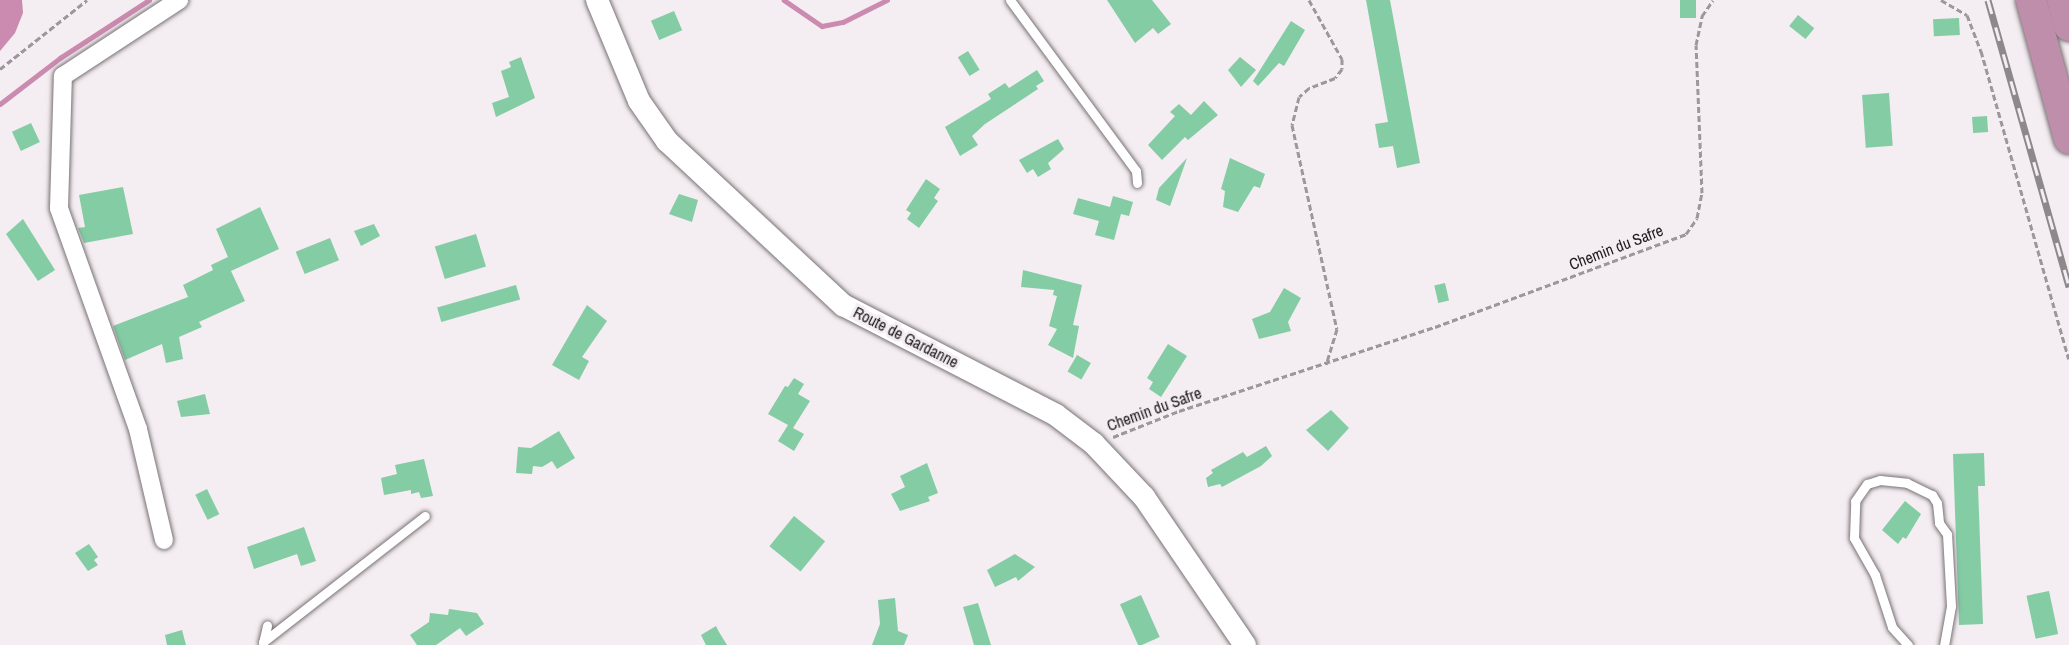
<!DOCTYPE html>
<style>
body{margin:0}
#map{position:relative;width:2069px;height:645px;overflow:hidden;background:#f4edf1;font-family:"Archivo Narrow",sans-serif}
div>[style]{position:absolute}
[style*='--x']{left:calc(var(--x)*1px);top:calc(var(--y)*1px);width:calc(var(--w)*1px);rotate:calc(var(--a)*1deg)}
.water>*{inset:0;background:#cb8aaf}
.stream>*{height:4.5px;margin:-2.25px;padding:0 2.25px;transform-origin:2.25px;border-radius:2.25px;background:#cb8aaf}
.building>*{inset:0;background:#83cca4;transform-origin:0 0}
.path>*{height:3px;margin-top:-1.5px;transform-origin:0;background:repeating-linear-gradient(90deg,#9c979a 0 6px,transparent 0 9px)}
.roads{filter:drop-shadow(0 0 2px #787275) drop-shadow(0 0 2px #787275)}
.service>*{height:9px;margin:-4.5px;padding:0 4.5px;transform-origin:4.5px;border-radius:4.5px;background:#fff}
.minor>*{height:18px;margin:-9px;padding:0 9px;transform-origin:9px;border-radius:9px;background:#fff}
.tertiary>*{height:22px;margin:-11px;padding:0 11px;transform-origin:11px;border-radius:11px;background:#fff}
.trunk>*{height:30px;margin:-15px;padding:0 15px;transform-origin:15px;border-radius:15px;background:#bf8eaa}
.rail>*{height:7px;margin-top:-3.5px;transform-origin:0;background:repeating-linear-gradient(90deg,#f4edf1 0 14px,#8d888b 0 28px);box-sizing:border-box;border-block:2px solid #8d888b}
span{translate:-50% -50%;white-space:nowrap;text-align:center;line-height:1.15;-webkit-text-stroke:6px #f4edf1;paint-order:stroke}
.street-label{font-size:16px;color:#1e1b1d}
</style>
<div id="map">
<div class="water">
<div style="clip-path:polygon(0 0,22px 0,23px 13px,15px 33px,0 51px)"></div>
</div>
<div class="stream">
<div style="--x:784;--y:0;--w:46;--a:34.4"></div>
<div style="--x:822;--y:26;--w:21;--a:-11"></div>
<div style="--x:843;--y:22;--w:49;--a:-26.6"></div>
<div style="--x:0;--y:104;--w:76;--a:-37.5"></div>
<div style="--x:60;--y:58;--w:106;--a:-33.1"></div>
</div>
<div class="building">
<div style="clip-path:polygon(1107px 0,1152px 0,1171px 24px,1158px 34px,1153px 28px,1135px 43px)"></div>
<div style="clip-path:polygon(1366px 0,1390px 0,1420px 163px,1397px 168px,1393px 146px,1379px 148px,1375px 124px,1388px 122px)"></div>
<div style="left:1680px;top:0;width:16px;height:18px"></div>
<div style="left:674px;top:11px;width:21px;height:25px;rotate:67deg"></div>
<div style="left:1798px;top:15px;width:21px;height:14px;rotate:39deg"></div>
<div style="left:1959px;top:18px;width:17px;height:26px;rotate:87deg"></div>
<div style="clip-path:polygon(1291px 21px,1305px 30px,1284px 66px,1279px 63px,1258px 86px,1253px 81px)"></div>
<div style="left:968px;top:51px;width:22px;height:12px;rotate:58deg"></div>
<div style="clip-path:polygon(521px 57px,535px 98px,496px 117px,492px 103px,509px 97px,501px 71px,511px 67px,509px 62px)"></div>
<div style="clip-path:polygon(1240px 57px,1256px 70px,1241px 87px,1228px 70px)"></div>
<div style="clip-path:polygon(1037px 70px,1044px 81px,1036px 86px,1038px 89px,985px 124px,972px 136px,978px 145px,960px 156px,945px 127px,991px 99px,988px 94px,1005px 83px,1009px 88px)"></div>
<div style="left:1889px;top:93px;width:53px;height:27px;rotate:86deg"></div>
<div style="clip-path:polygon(1204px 101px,1218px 115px,1188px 140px,1185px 137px,1162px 160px,1148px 145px,1175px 116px,1170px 112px,1179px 104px,1191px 115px)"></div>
<div style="left:1987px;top:116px;width:16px;height:15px;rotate:86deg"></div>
<div style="left:31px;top:123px;width:21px;height:21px;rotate:65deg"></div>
<div style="clip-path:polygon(1058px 139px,1064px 149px,1048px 163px,1051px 169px,1038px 177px,1033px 169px,1027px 173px,1019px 160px)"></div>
<div style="clip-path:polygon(1187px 158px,1170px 206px,1156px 200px,1159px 188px)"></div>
<div style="clip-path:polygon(1230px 158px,1265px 174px,1260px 188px,1254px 186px,1238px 212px,1223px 207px,1225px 191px,1221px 189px)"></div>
<div style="clip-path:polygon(926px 179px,940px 189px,934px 198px,938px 201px,919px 228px,907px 219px,911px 213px,906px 210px)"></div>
<div style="clip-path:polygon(123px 187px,133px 234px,84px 243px,78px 228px,85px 227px,79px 195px)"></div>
<div style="clip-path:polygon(679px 194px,698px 200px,692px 222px,669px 214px)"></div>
<div style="clip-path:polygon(1113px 196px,1133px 202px,1129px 216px,1121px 214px,1114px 240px,1095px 235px,1099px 221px,1073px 214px,1078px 198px,1110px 207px)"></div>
<div style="clip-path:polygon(260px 207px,279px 249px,231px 271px,245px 301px,199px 322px,202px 327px,179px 337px,183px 359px,166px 363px,162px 344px,125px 360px,113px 326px,188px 297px,183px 285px,213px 270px,211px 265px,228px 257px,216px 229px)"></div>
<div style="clip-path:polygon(23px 219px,55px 270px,38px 281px,6px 234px)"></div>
<div style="clip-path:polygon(374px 224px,380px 236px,361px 246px,354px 231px)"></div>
<div style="left:476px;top:234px;width:34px;height:43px;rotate:73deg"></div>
<div style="left:330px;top:238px;width:24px;height:37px;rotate:68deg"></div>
<div style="clip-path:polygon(1023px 270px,1082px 285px,1073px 325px,1079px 326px,1073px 358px,1048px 345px,1057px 329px,1049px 326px,1057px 296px,1053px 295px,1054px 290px,1021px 287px)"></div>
<div style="left:1445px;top:283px;width:18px;height:11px;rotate:77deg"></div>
<div style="left:516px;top:285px;width:15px;height:82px;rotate:74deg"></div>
<div style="clip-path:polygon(1284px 288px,1301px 298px,1288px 322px,1291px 331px,1259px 339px,1252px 319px,1270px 312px)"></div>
<div style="clip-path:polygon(587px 305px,607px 321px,582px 357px,589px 361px,579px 380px,552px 365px)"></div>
<div style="clip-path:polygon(1168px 344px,1187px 356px,1161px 397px,1149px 389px,1153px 382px,1147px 378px)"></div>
<div style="left:1077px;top:355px;width:16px;height:19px;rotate:30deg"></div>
<div style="clip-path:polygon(794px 378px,804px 384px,798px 394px,810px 401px,793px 428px,804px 434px,794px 451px,778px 441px,788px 425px,768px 414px,785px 386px,788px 387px)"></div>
<div style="clip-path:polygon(205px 394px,210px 414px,181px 417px,177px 401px)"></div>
<div style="clip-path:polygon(1331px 410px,1349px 428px,1328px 451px,1306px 430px)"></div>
<div style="clip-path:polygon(559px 431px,575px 458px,557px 469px,552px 461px,542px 467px,533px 466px,532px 474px,516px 473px,518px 447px,531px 448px)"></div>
<div style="clip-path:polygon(1266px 446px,1272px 456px,1261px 466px,1222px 487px,1220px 484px,1208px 487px,1206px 478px,1213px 473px,1211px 470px,1243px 452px,1247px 457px)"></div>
<div style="clip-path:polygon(1984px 453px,1985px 486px,1978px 486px,1983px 624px,1959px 625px,1953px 454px)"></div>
<div style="clip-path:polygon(424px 459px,433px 496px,421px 498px,419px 492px,411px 494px,411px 490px,384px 495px,381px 478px,397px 474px,395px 465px)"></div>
<div style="clip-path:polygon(927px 463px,938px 493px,928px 497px,930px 501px,900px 511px,891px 494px,905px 487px,900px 476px)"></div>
<div style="left:207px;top:489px;width:28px;height:13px;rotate:64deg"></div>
<div style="clip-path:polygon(1905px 501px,1921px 514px,1906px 539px,1903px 537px,1898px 544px,1882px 530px)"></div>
<div style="left:794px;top:516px;width:40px;height:39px;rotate:39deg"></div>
<div style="clip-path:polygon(304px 527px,316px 561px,301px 566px,297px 554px,254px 569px,247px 547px)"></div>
<div style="clip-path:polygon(89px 544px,98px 557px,94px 560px,98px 565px,88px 571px,75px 553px)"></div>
<div style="clip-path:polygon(1015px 554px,1035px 567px,1018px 581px,1016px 577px,995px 587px,987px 570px)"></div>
<div style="left:2049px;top:591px;width:44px;height:23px;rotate:78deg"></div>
<div style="left:1141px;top:595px;width:46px;height:23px;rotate:66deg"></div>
<div style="clip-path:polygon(895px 598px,898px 631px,908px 635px,904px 645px,872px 645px,880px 624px,878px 600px)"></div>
<div style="clip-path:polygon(978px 603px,991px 645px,974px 645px,963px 607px)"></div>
<div style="clip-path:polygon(449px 609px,477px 613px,484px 624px,466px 636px,460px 628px,436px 645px,417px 645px,410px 635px,429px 622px,430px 613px,448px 615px)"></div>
<div style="clip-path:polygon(716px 626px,719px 632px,727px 645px,706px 645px,701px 635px)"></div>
<div style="clip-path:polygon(182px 630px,186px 645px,167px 645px,165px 635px)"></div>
</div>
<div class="path">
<div style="--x:1309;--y:0;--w:68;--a:60.8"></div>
<div style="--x:1342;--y:59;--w:10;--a:90"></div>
<div style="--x:1342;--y:69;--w:11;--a:128"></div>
<div style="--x:1335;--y:78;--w:28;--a:159"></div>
<div style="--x:1309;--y:88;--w:13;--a:138"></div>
<div style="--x:1299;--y:97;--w:29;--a:104"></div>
<div style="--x:1292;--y:125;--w:209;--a:77.6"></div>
<div style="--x:1337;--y:329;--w:37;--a:107"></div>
<div style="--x:1941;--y:0;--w:30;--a:30"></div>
<div style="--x:1967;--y:15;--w:39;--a:69"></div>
<div style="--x:1981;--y:51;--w:320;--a:74.1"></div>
<div style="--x:0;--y:69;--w:111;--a:-38.4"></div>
<div style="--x:1113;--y:437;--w:71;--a:-21.5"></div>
<div style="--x:1179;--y:411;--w:269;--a:-18.2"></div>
<div style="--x:1435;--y:327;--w:268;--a:-20.3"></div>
<div style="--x:1686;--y:234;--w:19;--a:-55"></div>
<div style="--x:1697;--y:218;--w:25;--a:-79"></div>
<div style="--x:1702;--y:193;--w:148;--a:-92.3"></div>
<div style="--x:1696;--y:45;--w:30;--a:-78"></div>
<div style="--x:1702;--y:16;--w:19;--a:-55"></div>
</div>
<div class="roads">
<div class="service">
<div style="--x:1010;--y:0;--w:212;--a:53.6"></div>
<div style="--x:1136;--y:171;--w:12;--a:85"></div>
<div style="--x:263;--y:642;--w:205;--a:-37.9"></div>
<div style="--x:263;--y:643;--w:18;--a:-77"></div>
<div style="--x:1908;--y:645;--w:24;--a:-132"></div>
<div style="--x:1892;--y:627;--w:55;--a:-108.1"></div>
<div style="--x:1875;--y:575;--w:43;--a:-119.6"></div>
<div style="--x:1854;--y:538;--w:37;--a:-88"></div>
<div style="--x:1855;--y:501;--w:21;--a:-55"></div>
<div style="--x:1867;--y:484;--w:14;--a:-17"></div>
<div style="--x:1880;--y:480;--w:27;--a:6"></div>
<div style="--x:1907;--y:483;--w:28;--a:26"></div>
<div style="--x:1932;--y:495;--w:9;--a:58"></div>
<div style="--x:1937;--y:503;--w:20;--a:84"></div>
<div style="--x:1939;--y:523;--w:14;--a:54"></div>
<div style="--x:1947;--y:534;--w:72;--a:86.8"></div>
<div style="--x:1951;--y:606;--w:40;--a:100"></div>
</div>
<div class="minor">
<div style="--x:164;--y:540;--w:114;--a:-103.2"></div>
<div style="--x:138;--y:429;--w:235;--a:-109.7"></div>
<div style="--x:59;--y:208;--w:132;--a:-88.3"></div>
<div style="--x:63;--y:76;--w:139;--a:-33.2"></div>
</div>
<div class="tertiary">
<div style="--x:597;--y:0;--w:109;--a:67.4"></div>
<div style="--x:639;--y:101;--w:49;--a:55"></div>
<div style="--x:667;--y:141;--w:241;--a:43"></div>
<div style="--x:843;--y:305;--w:240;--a:27.3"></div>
<div style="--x:1056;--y:415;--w:48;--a:37.3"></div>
<div style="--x:1094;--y:444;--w:73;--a:46.7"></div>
<div style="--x:1144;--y:497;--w:179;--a:55.7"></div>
</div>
<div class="trunk">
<div style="--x:2031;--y:0;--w:144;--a:74.7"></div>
<div style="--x:2062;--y:0;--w:27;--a:75"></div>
</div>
</div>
<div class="rail">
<div style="--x:1988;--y:0;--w:298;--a:74.2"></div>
</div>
<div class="street-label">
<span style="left:1616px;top:247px;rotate:-21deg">Chemin du Safre</span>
<span style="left:906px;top:337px;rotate:27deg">Route de Gardanne</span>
<span style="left:1154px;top:409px;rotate:-20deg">Chemin du Safre</span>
</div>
</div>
